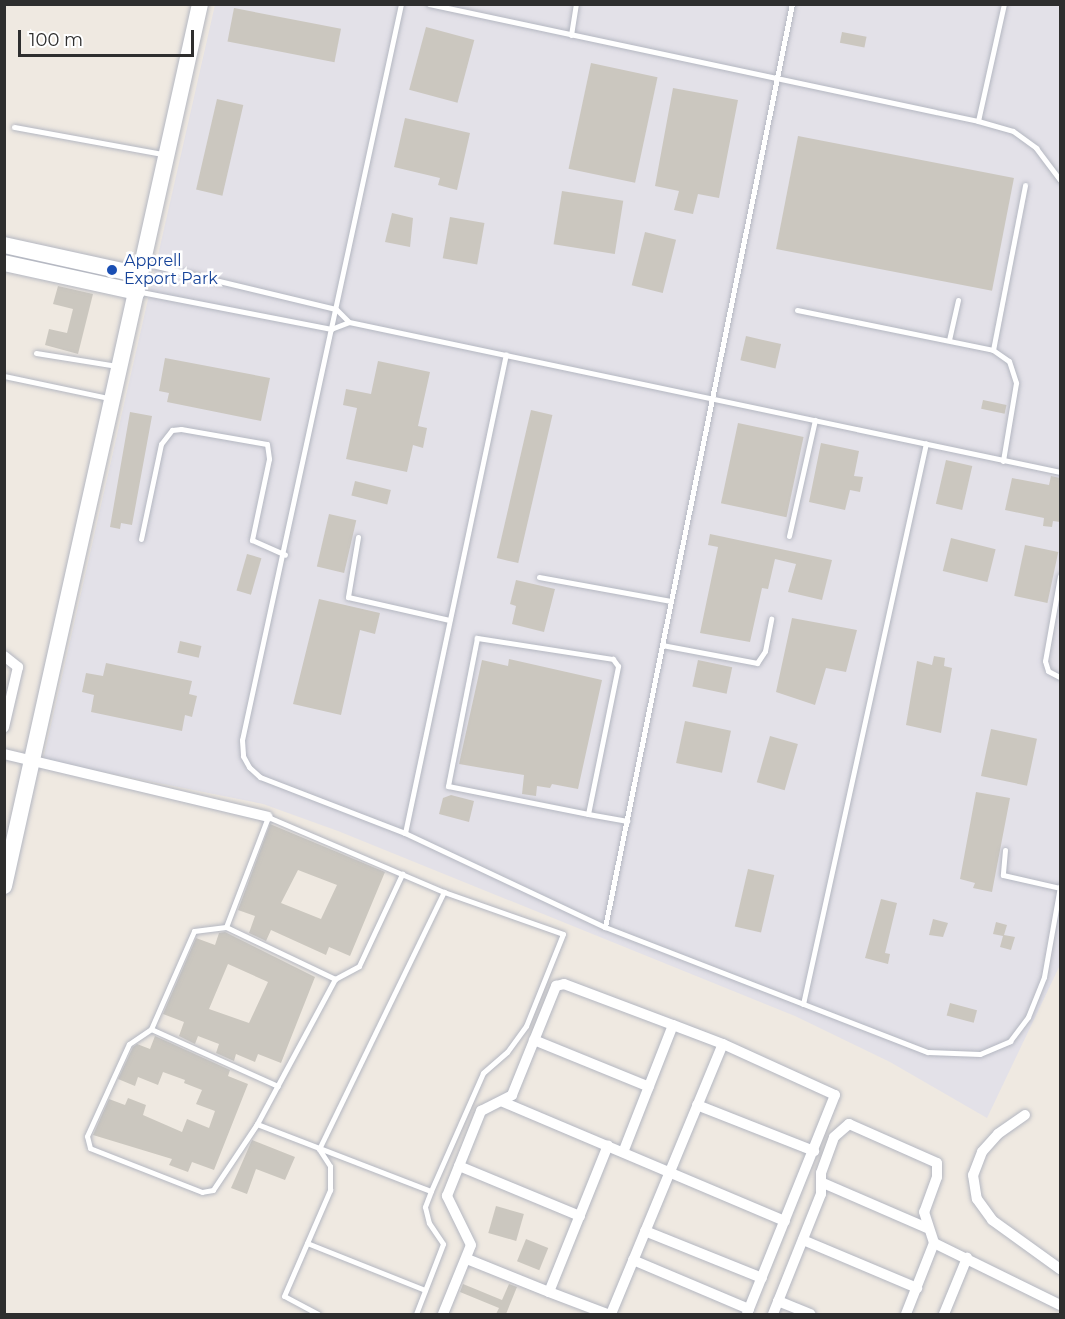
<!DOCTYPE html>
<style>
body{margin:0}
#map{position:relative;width:1065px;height:1319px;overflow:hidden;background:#efe9e1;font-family:Montserrat,sans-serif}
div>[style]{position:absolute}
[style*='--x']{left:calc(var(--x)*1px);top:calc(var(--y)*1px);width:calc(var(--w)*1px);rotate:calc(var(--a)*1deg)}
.industrial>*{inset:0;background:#e3e1e8}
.building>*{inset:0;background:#cbc7bf;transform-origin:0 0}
.roads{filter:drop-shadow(0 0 2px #b4b7c1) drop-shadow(0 0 2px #b4b7c1)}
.lane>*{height:5px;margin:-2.5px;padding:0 2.5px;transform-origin:2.5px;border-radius:2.5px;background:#fff}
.street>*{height:10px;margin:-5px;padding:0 5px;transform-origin:5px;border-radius:5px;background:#fff}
.secondary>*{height:16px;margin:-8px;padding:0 8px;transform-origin:8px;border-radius:8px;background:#fff}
.dots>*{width:16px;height:16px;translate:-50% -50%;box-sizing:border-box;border:3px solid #fff;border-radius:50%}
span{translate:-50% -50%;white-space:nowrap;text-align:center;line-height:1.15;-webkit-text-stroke:5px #fff;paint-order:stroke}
.transit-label{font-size:16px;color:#164399}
.left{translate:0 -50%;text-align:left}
.frame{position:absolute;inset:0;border:6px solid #2e2e2e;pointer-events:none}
.scale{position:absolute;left:18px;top:30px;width:176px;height:27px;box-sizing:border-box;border:3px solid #2e2e2e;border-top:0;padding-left:8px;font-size:18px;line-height:21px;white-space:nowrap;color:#2e2e2e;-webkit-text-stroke:4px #fff;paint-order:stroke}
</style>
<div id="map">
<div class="industrial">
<div style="clip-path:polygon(215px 5px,1060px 5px,1060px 965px,987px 1118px,890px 1062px,795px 1016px,338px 831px,263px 804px,43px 760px)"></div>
</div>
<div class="building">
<div style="left:234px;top:8px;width:109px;height:34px;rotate:11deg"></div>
<div style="left:426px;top:27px;width:50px;height:65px;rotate:15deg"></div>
<div style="left:842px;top:32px;width:25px;height:11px;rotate:11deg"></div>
<div style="left:591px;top:63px;width:68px;height:108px;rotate:12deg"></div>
<div style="clip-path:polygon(673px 88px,738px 100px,719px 198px,698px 194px,693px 214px,674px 210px,679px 191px,655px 186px)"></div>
<div style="left:217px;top:99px;width:27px;height:93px;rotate:13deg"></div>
<div style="clip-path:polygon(405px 118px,470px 133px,457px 190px,438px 185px,440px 178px,394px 167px)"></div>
<div style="left:798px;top:136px;width:220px;height:115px;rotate:11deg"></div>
<div style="left:562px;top:191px;width:62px;height:54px;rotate:9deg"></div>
<div style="clip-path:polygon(392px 213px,413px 218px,410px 247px,385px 242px)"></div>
<div style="left:450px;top:217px;width:35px;height:42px;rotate:10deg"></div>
<div style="left:645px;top:232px;width:32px;height:55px;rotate:14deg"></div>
<div style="clip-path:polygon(58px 286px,93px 294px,78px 354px,45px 345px,49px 329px,67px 333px,73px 309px,53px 304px)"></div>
<div style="left:746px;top:336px;width:36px;height:25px;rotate:13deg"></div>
<div style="clip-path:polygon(165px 358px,270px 378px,261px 421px,167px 402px,169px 393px,159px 391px)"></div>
<div style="clip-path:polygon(378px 361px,430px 372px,418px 426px,427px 428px,423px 448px,413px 445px,407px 472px,346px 459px,357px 408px,343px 405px,346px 389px,371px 394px)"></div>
<div style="left:983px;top:400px;width:24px;height:9px;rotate:12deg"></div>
<div style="left:531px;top:410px;width:22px;height:152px;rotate:13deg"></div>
<div style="clip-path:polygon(130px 412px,152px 416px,132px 525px,121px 523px,120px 529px,110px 527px)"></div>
<div style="left:738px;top:423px;width:67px;height:82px;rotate:12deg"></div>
<div style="clip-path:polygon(821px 443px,859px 451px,854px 476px,863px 477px,860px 492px,850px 490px,845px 510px,809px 502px)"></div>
<div style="left:946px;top:460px;width:27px;height:45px;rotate:13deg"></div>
<div style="clip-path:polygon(1051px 476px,1060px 478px,1060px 522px,1053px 521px,1052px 527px,1043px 526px,1044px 518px,1005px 510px,1012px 478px,1049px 485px)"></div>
<div style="left:355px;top:481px;width:37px;height:15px;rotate:14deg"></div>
<div style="left:329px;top:514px;width:28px;height:54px;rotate:13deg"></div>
<div style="clip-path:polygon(710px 534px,832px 560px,822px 600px,788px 592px,796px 564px,775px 559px,768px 589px,762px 588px,750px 642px,700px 633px,718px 547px,708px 545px)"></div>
<div style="left:951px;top:538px;width:46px;height:34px;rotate:14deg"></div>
<div style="left:1025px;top:545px;width:34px;height:52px;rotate:12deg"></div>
<div style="left:247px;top:554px;width:15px;height:38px;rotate:16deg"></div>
<div style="clip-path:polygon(516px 580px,555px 589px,544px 632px,512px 624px,516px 606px,510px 604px)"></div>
<div style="clip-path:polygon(319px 599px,380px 613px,375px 634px,360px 630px,341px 715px,293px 704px)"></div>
<div style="clip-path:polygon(792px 618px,857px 630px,846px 672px,826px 668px,815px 705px,776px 692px)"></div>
<div style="left:180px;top:641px;width:22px;height:12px;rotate:13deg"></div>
<div style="clip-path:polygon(934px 656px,945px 658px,944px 666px,952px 668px,941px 733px,906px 725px,917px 661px,932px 665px)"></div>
<div style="clip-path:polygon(509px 659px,602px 680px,578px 789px,552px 784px,550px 788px,537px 786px,536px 796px,522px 794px,524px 775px,459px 764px,482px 660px,508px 666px)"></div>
<div style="left:698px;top:660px;width:35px;height:27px;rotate:12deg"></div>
<div style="clip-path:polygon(106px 663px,192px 681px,189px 694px,197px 696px,192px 717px,185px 715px,182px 731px,91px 712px,94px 695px,82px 692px,86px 673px,103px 676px)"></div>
<div style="left:685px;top:721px;width:47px;height:43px;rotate:12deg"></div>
<div style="left:991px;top:729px;width:47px;height:48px;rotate:12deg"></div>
<div style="left:770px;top:736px;width:29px;height:48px;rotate:16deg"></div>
<div style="clip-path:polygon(976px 792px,1010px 798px,992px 892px,973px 888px,975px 883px,960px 879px)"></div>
<div style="clip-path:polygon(451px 795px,474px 801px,469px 822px,439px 814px,443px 798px)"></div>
<div style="clip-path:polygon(evenodd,270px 824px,385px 872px,350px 956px,329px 947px,326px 955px,271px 930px,266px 941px,249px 933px,255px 916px,238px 910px,270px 824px,298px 870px,337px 885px,321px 919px,281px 903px,298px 870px)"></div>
<div style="left:748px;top:869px;width:27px;height:59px;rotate:13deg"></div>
<div style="clip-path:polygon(881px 899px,897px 903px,885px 953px,890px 954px,888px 964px,865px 958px)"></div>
<div style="clip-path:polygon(933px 919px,948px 923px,943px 937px,929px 935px)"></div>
<div style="clip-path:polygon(996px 922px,1007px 925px,1004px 935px,1015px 937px,1011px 950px,1000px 947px,1003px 936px,993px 934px)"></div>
<div style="clip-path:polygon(evenodd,225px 932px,315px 977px,281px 1063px,258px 1054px,255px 1062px,236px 1054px,234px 1061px,216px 1053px,219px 1044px,198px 1036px,195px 1044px,179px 1036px,184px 1022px,163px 1014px,196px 938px,215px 945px,219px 933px,225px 932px,228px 964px,268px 982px,249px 1023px,209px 1009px,228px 964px)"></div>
<div style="left:950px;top:1003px;width:28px;height:13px;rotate:15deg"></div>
<div style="clip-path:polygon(155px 1036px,230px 1070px,228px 1076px,248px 1084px,214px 1170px,192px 1162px,188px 1172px,169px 1165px,172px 1159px,93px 1135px,109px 1099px,125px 1105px,128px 1098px,146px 1105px,143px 1115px,182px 1132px,187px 1119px,209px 1128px,215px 1111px,196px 1104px,202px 1090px,184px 1083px,185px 1080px,163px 1072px,158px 1085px,138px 1077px,135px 1086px,118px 1079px,133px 1047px,137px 1044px,150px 1049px)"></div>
<div style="clip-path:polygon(252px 1140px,295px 1157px,285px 1180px,256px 1169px,247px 1194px,231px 1188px)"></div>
<div style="left:496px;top:1206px;width:29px;height:28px;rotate:16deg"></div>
<div style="left:526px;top:1239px;width:24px;height:24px;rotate:22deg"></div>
<div style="clip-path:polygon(463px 1284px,502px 1300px,509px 1284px,517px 1287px,506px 1314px,496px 1314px,499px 1308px,460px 1292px)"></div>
</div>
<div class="roads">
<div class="lane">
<div style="--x:401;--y:4;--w:753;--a:102.19"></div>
<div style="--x:242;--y:740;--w:16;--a:86"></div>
<div style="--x:243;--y:756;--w:13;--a:61"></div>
<div style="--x:249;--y:767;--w:15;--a:42"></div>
<div style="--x:260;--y:777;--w:155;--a:21.1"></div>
<div style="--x:405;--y:833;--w:221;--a:25.2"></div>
<div style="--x:605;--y:927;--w:346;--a:21.2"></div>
<div style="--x:928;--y:1052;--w:52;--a:2.2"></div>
<div style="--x:980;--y:1054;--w:33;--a:-23"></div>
<div style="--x:1010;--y:1041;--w:30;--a:-53"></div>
<div style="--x:1028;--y:1017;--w:43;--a:-68.2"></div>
<div style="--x:1044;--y:977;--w:92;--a:-80"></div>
<div style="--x:429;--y:4;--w:561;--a:12.03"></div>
<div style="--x:978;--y:121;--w:36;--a:16"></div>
<div style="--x:1013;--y:131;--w:29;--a:36"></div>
<div style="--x:1036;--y:148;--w:40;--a:53"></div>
<div style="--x:571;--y:35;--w:31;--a:-81"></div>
<div style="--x:978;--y:121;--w:120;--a:-77.5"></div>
<div style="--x:14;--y:127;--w:151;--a:10.3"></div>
<div style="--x:144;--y:263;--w:197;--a:13.5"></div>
<div style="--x:336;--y:309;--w:18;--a:45"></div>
<div style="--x:141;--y:292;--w:194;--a:11"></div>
<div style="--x:331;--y:329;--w:19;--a:-21"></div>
<div style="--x:349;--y:322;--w:727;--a:11.91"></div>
<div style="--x:797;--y:310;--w:200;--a:11.5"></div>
<div style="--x:993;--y:350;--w:19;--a:35"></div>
<div style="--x:1009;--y:361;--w:23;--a:72"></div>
<div style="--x:1016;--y:383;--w:79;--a:99.5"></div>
<div style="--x:949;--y:340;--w:41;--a:-77.3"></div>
<div style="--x:993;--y:350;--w:168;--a:-79"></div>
<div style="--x:36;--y:353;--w:82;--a:9.1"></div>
<div style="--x:4;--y:376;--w:106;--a:11.9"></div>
<div style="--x:789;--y:536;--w:119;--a:-77.4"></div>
<div style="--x:358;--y:537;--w:61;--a:99.5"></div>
<div style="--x:348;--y:597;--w:104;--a:12.8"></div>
<div style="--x:141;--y:539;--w:97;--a:-78.1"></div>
<div style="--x:161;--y:444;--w:18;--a:-52"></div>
<div style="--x:172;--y:430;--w:9;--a:-6"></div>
<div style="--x:181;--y:429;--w:87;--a:9.9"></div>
<div style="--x:267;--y:444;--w:15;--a:82"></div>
<div style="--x:269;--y:459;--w:83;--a:101.9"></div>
<div style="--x:252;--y:540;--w:36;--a:24"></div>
<div style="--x:1060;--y:576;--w:86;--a:100"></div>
<div style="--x:1045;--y:661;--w:10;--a:73"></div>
<div style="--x:1048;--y:671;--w:13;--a:27"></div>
<div style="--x:539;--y:577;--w:134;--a:10.3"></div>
<div style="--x:662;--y:645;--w:97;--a:10.7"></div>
<div style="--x:757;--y:663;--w:14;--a:-56"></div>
<div style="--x:765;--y:651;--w:33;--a:-79"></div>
<div style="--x:588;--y:814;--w:151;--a:-78.5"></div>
<div style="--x:618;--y:666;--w:9;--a:-126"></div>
<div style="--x:613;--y:659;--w:138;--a:-171.2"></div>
<div style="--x:477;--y:638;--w:151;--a:101.1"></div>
<div style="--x:448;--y:786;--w:143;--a:11.3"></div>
<div style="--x:588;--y:814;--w:40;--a:10"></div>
<div style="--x:405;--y:833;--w:489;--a:-78.1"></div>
<div style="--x:1005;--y:850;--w:25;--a:95"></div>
<div style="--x:1003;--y:875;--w:58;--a:12.8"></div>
<div style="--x:226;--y:927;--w:121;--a:25.5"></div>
<div style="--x:335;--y:979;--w:27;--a:-28"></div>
<div style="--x:359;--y:966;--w:102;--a:-64.9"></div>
<div style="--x:605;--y:927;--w:942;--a:-78.55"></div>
<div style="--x:335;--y:979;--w:165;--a:118.3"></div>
<div style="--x:257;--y:1124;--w:79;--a:123.7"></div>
<div style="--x:213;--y:1190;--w:11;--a:170"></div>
<div style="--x:202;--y:1192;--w:120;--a:-158.6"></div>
<div style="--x:90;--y:1148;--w:12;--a:-104"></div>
<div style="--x:87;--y:1136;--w:101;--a:-65.5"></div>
<div style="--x:129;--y:1044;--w:27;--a:-34"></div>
<div style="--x:151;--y:1029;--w:107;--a:-66.3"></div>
<div style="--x:194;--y:931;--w:32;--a:-7"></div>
<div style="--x:226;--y:927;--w:118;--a:-69.1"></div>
<div style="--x:268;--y:817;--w:191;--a:23.1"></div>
<div style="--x:803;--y:1004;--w:574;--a:-77.63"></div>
<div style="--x:151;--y:1029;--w:139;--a:24.2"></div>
<div style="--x:257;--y:1124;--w:186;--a:21.1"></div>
<div style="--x:307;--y:1243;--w:127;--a:21.7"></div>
<div style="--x:318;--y:1314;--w:38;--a:-152"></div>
<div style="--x:284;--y:1296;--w:116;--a:-66.5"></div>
<div style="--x:330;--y:1190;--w:24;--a:-90"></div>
<div style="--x:330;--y:1166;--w:20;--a:-123"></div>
<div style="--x:319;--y:1149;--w:286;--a:-64.1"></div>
<div style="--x:444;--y:892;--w:126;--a:19.4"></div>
<div style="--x:563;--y:934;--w:99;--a:111.9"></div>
<div style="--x:526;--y:1026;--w:32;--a:126"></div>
<div style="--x:507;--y:1052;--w:32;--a:139"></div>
<div style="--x:483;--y:1073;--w:129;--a:113.8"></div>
<div style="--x:431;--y:1191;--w:17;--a:111"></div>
<div style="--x:425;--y:1207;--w:16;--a:76"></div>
<div style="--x:429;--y:1223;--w:25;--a:56"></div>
<div style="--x:443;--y:1244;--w:75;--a:111.1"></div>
</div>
<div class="street">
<div style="--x:4;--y:656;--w:18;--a:38"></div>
<div style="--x:18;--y:667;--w:62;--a:103.1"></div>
<div style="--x:4;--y:754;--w:271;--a:13.4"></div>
<div style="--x:534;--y:1040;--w:124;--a:22.2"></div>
<div style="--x:503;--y:1102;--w:306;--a:22.9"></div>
<div style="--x:697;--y:1105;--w:126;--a:21.5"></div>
<div style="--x:1025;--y:1115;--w:33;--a:145"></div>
<div style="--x:998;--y:1134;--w:24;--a:132"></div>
<div style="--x:982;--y:1152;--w:25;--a:111"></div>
<div style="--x:973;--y:1175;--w:24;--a:81"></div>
<div style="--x:977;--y:1199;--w:26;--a:54"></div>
<div style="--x:992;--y:1220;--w:84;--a:35.8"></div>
<div style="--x:624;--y:1150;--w:134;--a:-68.6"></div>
<div style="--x:673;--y:1025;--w:53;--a:20.8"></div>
<div style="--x:459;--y:1166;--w:131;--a:22.5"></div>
<div style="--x:823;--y:1183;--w:113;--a:23.4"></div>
<div style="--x:645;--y:1231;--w:126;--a:21.9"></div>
<div style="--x:803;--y:1240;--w:124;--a:22.8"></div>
<div style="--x:467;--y:1259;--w:88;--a:21.9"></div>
<div style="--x:633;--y:1260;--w:126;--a:22.9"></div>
<div style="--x:778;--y:1301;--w:35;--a:22"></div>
<div style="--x:443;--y:1314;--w:74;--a:-67.9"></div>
<div style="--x:471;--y:1245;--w:55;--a:-116.1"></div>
<div style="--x:447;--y:1196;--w:92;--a:-68.2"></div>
<div style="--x:481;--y:1111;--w:35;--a:-27"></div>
<div style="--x:512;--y:1095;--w:118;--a:-68"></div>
<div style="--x:556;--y:986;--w:8;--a:-14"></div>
<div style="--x:564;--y:984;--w:116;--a:20.6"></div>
<div style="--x:607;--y:1314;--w:62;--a:-159.2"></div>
<div style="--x:549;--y:1292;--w:158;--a:-68.1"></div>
<div style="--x:611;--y:1314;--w:292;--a:-67.5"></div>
<div style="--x:723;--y:1044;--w:123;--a:24.5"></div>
<div style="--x:835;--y:1095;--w:236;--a:111.9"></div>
<div style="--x:773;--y:1314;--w:129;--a:-68.2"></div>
<div style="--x:821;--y:1194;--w:21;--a:-90"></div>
<div style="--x:821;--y:1173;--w:38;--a:-70"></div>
<div style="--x:834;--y:1137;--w:20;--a:-41"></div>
<div style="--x:849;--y:1124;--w:96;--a:23.9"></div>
<div style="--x:937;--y:1163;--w:14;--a:90"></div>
<div style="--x:937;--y:1177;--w:37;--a:110"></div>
<div style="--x:924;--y:1212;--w:33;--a:72"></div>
<div style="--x:934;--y:1243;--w:140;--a:26.2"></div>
<div style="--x:906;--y:1314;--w:76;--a:-68.5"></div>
<div style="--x:944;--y:1314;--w:61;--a:-67.7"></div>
</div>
<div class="secondary">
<div style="--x:4;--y:245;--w:139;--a:12.4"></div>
<div style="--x:4;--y:263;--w:136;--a:12.3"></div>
<div style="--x:4;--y:886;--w:904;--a:-77.47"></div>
</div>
</div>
<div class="dots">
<div style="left:112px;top:270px;background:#1a4fb4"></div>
</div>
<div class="transit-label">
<span class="left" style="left:124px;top:270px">Apprell<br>Export Park</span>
</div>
<div class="frame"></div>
<div class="scale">100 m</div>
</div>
